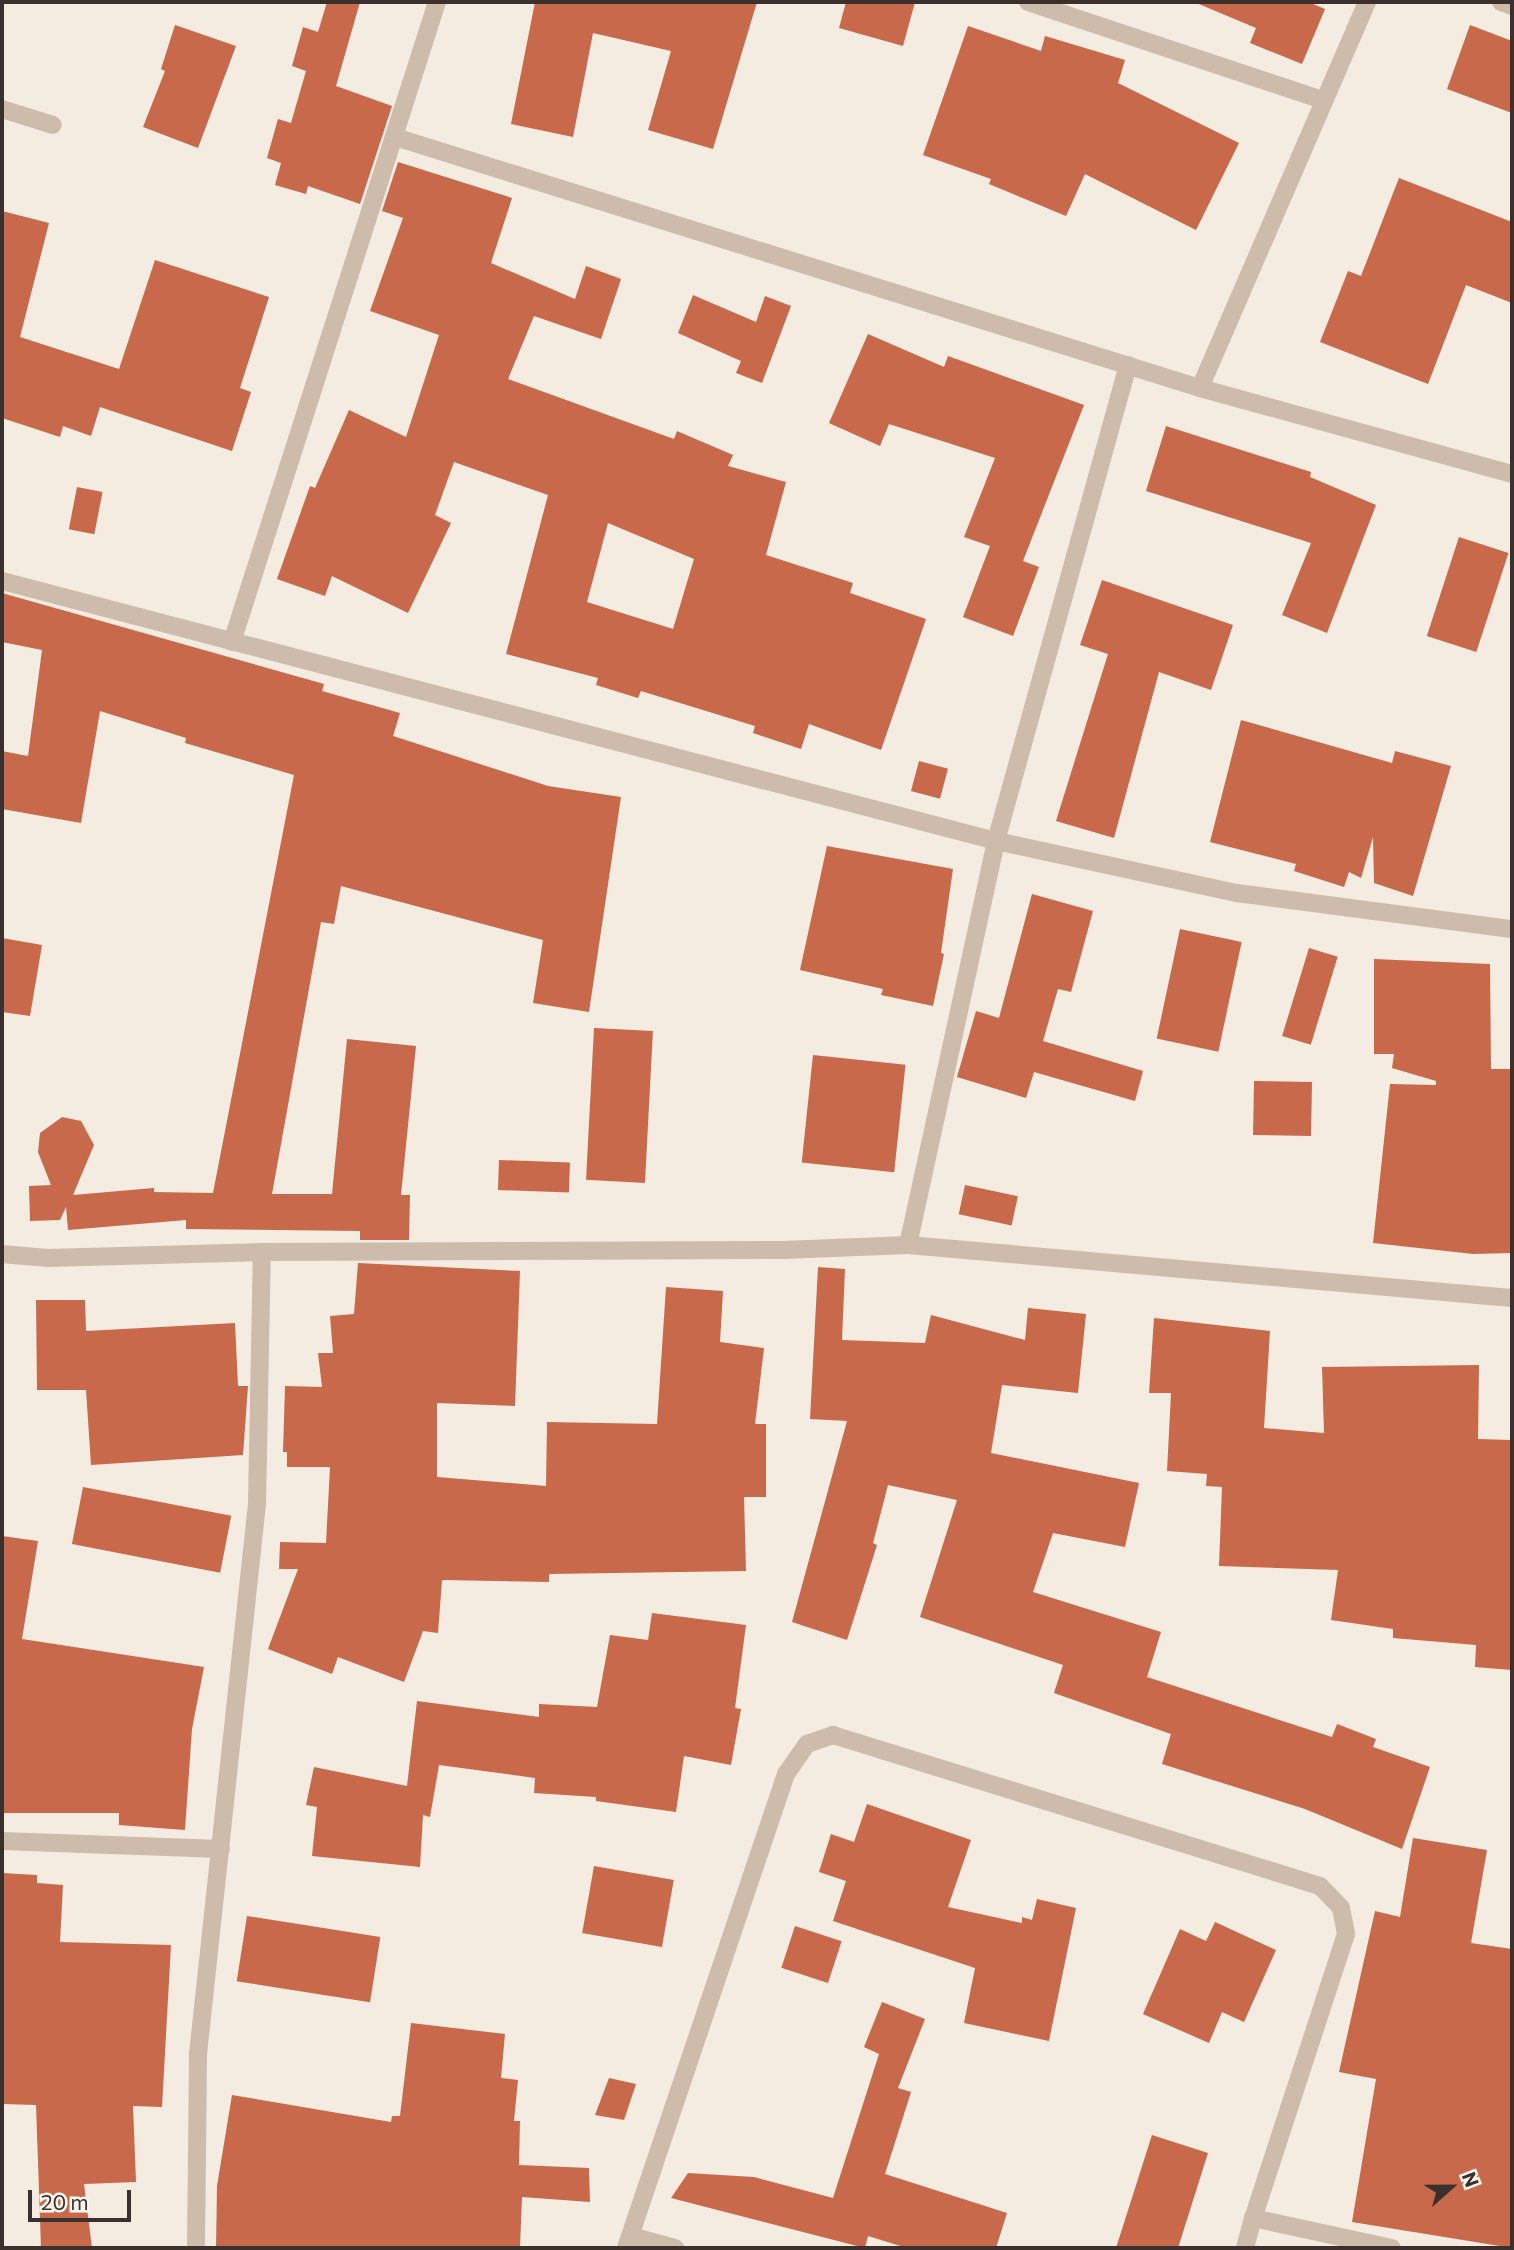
<!DOCTYPE html>
<style>
body{margin:0}
#map{position:relative;width:1514px;height:2250px;overflow:hidden;background:#f4ebe1;font-family:Commissioner,sans-serif}
div>[style]{position:absolute}
[style*='--x']{left:calc(var(--x)*1px);top:calc(var(--y)*1px);width:calc(var(--w)*1px);rotate:calc(var(--a)*1deg)}
.building>*{inset:0;background:#c8694b;transform-origin:0 0}
.minor>*{height:18px;margin:-9px;padding:0 9px;transform-origin:9px;border-radius:9px;background:#cdbbac}
span{translate:-50% -50%;white-space:nowrap;text-align:center;line-height:1.15;-webkit-text-stroke:7px #fbf5ee;paint-order:stroke}
.frame{position:absolute;inset:0;border:4px solid #3b302b;pointer-events:none}
.north{position:absolute;left:1416px;top:2152px;width:70px;height:70px;-webkit-text-stroke:5px #fbf5ee;paint-order:stroke;rotate:69deg;font-size:19px;font-weight:700;line-height:28px;text-align:center;color:#3b302b}
.north::after{content:'';display:block;margin:auto;width:24px;height:32px;background:#3b302b;clip-path:polygon(50% 0,100% 100%,50% 72%,0 100%)}
.scale{position:absolute;left:28px;top:2190px;width:103px;height:32px;box-sizing:border-box;border:4px solid #3b302b;border-top:0;padding-left:9px;font-size:21px;line-height:24px;white-space:nowrap;color:#3b302b;-webkit-text-stroke:5px #fbf5ee;paint-order:stroke}
</style>
<div id="map">
<div class="building">
<div style="clip-path:polygon(327px 2px,360px 2px,336px 86px,392px 106px,360px 204px,308px 186px,306px 194px,275px 185px,281px 163px,267px 158px,278px 119px,291px 123px,306px 71px,292px 66px,303px 27px,318px 32px)"></div>
<div style="clip-path:polygon(535px 2px,757px 2px,713px 149px,648px 130px,671px 51px,593px 33px,573px 137px,511px 124px)"></div>
<div style="clip-path:polygon(846px 2px,915px 2px,903px 46px,839px 28px)"></div>
<div style="clip-path:polygon(1194px 2px,1308px 2px,1325px 9px,1302px 64px,1250px 43px,1256px 28px)"></div>
<div style="clip-path:polygon(175px 25px,236px 46px,198px 148px,143px 127px,165px 71px,161px 69px)"></div>
<div style="clip-path:polygon(1470px 25px,1512px 41px,1512px 113px,1447px 89px)"></div>
<div style="clip-path:polygon(968px 26px,1041px 51px,1045px 36px,1125px 60px,1118px 83px,1239px 143px,1196px 230px,1085px 174px,1066px 216px,989px 184px,991px 179px,923px 155px)"></div>
<div style="clip-path:polygon(evenodd,398px 162px,512px 198px,491px 263px,575px 299px,586px 266px,621px 279px,601px 339px,534px 316px,508px 379px,674px 439px,677px 431px,733px 455px,728px 466px,786px 482px,766px 555px,853px 583px,850px 593px,926px 619px,881px 750px,809px 724px,801px 749px,753px 733px,755px 726px,641px 691px,638px 698px,596px 685px,598px 678px,506px 654px,548px 495px,454px 462px,435px 515px,451px 523px,408px 613px,332px 576px,325px 596px,277px 579px,310px 486px,315px 488px,349px 410px,406px 437px,439px 335px,370px 311px,403px 218px,382px 211px,398px 162px,608px 523px,694px 559px,673px 629px,587px 602px,608px 523px)"></div>
<div style="clip-path:polygon(1399px 178px,1512px 222px,1512px 303px,1466px 285px,1428px 384px,1320px 342px,1348px 271px,1361px 276px)"></div>
<div style="clip-path:polygon(2px 211px,49px 223px,20px 337px,119px 369px,155px 260px,269px 297px,240px 388px,251px 392px,232px 451px,100px 407px,91px 436px,63px 426px,60px 437px,2px 418px)"></div>
<div style="clip-path:polygon(693px 295px,756px 322px,765px 296px,791px 306px,762px 383px,736px 373px,741px 361px,678px 333px)"></div>
<div style="clip-path:polygon(868px 334px,944px 367px,948px 356px,1084px 405px,1023px 561px,1039px 567px,1013px 636px,963px 617px,990px 546px,964px 537px,995px 458px,889px 424px,880px 446px,829px 423px)"></div>
<div style="clip-path:polygon(1166px 426px,1311px 472px,1310px 477px,1376px 505px,1327px 633px,1282px 615px,1311px 543px,1146px 491px)"></div>
<div style="left:77px;top:487px;width:26px;height:43px;rotate:11deg"></div>
<div style="left:1459px;top:537px;width:52px;height:104px;rotate:18deg"></div>
<div style="clip-path:polygon(1102px 580px,1233px 625px,1211px 690px,1159px 672px,1114px 838px,1056px 821px,1108px 654px,1080px 645px)"></div>
<div style="clip-path:polygon(2px 593px,324px 684px,322px 691px,400px 713px,393px 736px,548px 786px,621px 797px,589px 1012px,533px 1003px,543px 940px,341px 886px,334px 924px,321px 922px,272px 1194px,332px 1194px,347px 1039px,416px 1046px,401px 1195px,410px 1195px,409px 1240px,360px 1240px,360px 1231px,186px 1229px,186px 1220px,68px 1230px,66px 1207px,60px 1220px,30px 1221px,29px 1186px,51px 1185px,38px 1152px,40px 1133px,62px 1117px,81px 1121px,94px 1145px,73px 1195px,154px 1188px,154px 1192px,213px 1193px,294px 775px,185px 743px,186px 738px,100px 711px,81px 823px,2px 809px,2px 751px,28px 756px,42px 650px,2px 642px)"></div>
<div style="clip-path:polygon(1241px 720px,1392px 763px,1395px 751px,1451px 766px,1413px 896px,1374px 883px,1373px 837px,1361px 878px,1349px 872px,1344px 887px,1294px 871px,1296px 864px,1210px 842px)"></div>
<div style="left:919px;top:761px;width:30px;height:31px;rotate:15deg"></div>
<div style="clip-path:polygon(827px 846px,953px 869px,941px 953px,944px 954px,933px 1006px,881px 995px,883px 989px,800px 970px)"></div>
<div style="clip-path:polygon(1032px 894px,1093px 911px,1071px 992px,1058px 989px,1043px 1041px,1143px 1071px,1135px 1101px,1034px 1072px,1026px 1098px,957px 1077px,976px 1011px,999px 1018px)"></div>
<div style="left:1180px;top:929px;width:63px;height:112px;rotate:12deg"></div>
<div style="clip-path:polygon(2px 938px,42px 945px,30px 1016px,2px 1012px)"></div>
<div style="left:1309px;top:948px;width:30px;height:92px;rotate:17deg"></div>
<div style="clip-path:polygon(1374px 959px,1490px 964px,1491px 1069px,1510px 1069px,1512px 1253px,1473px 1254px,1373px 1243px,1390px 1084px,1436px 1085px,1436px 1081px,1392px 1068px,1394px 1054px,1374px 1054px)"></div>
<div style="left:594px;top:1028px;width:59px;height:152px;rotate:3deg"></div>
<div style="left:813px;top:1055px;width:93px;height:108px;rotate:6deg"></div>
<div style="left:1254px;top:1081px;width:58px;height:54px;rotate:1deg"></div>
<div style="left:499px;top:1160px;width:71px;height:30px;rotate:2deg"></div>
<div style="left:965px;top:1185px;width:54px;height:30px;rotate:12deg"></div>
<div style="clip-path:polygon(358px 1263px,520px 1271px,515px 1406px,437px 1403px,437px 1477px,546px 1486px,547px 1422px,657px 1424px,666px 1287px,723px 1291px,720px 1342px,764px 1348px,755px 1424px,766px 1424px,766px 1497px,744px 1497px,746px 1571px,549px 1574px,549px 1582px,442px 1580px,438px 1633px,423px 1631px,404px 1682px,338px 1657px,332px 1674px,268px 1649px,298px 1569px,279px 1569px,280px 1542px,326px 1543px,330px 1467px,287px 1467px,287px 1452px,283px 1452px,285px 1386px,322px 1387px,318px 1353px,333px 1353px,330px 1316px,354px 1314px)"></div>
<div style="clip-path:polygon(818px 1267px,845px 1269px,842px 1340px,925px 1343px,931px 1315px,1025px 1340px,1028px 1308px,1086px 1314px,1078px 1393px,1002px 1385px,991px 1453px,1139px 1483px,1125px 1547px,1053px 1533px,1033px 1592px,1161px 1632px,1147px 1677px,1332px 1737px,1337px 1724px,1376px 1739px,1373px 1747px,1430px 1767px,1402px 1849px,1305px 1809px,1162px 1764px,1171px 1734px,1054px 1693px,1063px 1665px,920px 1617px,957px 1500px,888px 1485px,873px 1543px,877px 1545px,847px 1640px,792px 1622px,847px 1421px,810px 1419px)"></div>
<div style="clip-path:polygon(36px 1300px,85px 1300px,86px 1331px,235px 1323px,238px 1386px,248px 1386px,243px 1455px,91px 1465px,86px 1390px,37px 1390px)"></div>
<div style="clip-path:polygon(1154px 1318px,1270px 1331px,1264px 1428px,1324px 1433px,1322px 1367px,1479px 1365px,1478px 1439px,1512px 1440px,1512px 1670px,1475px 1667px,1476px 1645px,1393px 1638px,1393px 1629px,1331px 1620px,1338px 1570px,1219px 1566px,1222px 1487px,1206px 1486px,1207px 1474px,1167px 1471px,1171px 1393px,1149px 1393px)"></div>
<div style="left:83px;top:1487px;width:151px;height:58px;rotate:11deg"></div>
<div style="clip-path:polygon(2px 1536px,38px 1541px,22px 1639px,204px 1667px,192px 1729px,185px 1830px,119px 1825px,119px 1813px,2px 1813px)"></div>
<div style="clip-path:polygon(652px 1613px,746px 1625px,735px 1708px,741px 1709px,731px 1765px,684px 1756px,676px 1812px,596px 1801px,596px 1797px,534px 1793px,535px 1778px,439px 1765px,430px 1817px,423px 1815px,420px 1867px,312px 1856px,317px 1807px,306px 1805px,314px 1767px,407px 1786px,417px 1701px,539px 1717px,539px 1704px,597px 1707px,610px 1635px,648px 1640px)"></div>
<div style="clip-path:polygon(867px 1804px,971px 1840px,948px 1907px,1022px 1923px,1022px 1917px,1032px 1920px,1037px 1899px,1076px 1908px,1049px 2041px,964px 2023px,975px 1968px,833px 1921px,846px 1881px,819px 1872px,831px 1834px,854px 1842px)"></div>
<div style="clip-path:polygon(1413px 1838px,1487px 1850px,1471px 1943px,1512px 1949px,1512px 2248px,1352px 2222px,1376px 2079px,1339px 2072px,1375px 1911px,1400px 1917px)"></div>
<div style="left:594px;top:1866px;width:81px;height:68px;rotate:10deg"></div>
<div style="clip-path:polygon(2px 1873px,37px 1875px,37px 1883px,63px 1885px,60px 1942px,171px 1945px,162px 2107px,133px 2106px,136px 2182px,84px 2184px,92px 2248px,41px 2248px,36px 2105px,2px 2104px)"></div>
<div style="left:247px;top:1916px;width:135px;height:66px;rotate:9deg"></div>
<div style="clip-path:polygon(1215px 1922px,1276px 1950px,1244px 2022px,1222px 2012px,1209px 2043px,1143px 2014px,1180px 1929px,1206px 1941px)"></div>
<div style="left:795px;top:1926px;width:49px;height:44px;rotate:18deg"></div>
<div style="clip-path:polygon(882px 2002px,925px 2019px,898px 2088px,911px 2092px,885px 2174px,1007px 2213px,996px 2248px,907px 2248px,868px 2236px,865px 2248px,671px 2198px,688px 2173px,754px 2177px,833px 2198px,879px 2054px,864px 2047px)"></div>
<div style="clip-path:polygon(411px 2023px,505px 2034px,501px 2078px,518px 2080px,514px 2121px,520px 2121px,519px 2165px,589px 2168px,590px 2202px,522px 2197px,520px 2248px,216px 2248px,217px 2186px,232px 2095px,391px 2122px,392px 2116px,400px 2116px)"></div>
<div style="clip-path:polygon(609px 2078px,636px 2084px,624px 2120px,595px 2115px)"></div>
<div style="clip-path:polygon(1152px 2135px,1208px 2153px,1178px 2248px,1116px 2248px)"></div>
</div>
<div class="minor">
<div style="--x:1028;--y:2;--w:311;--a:18.4"></div>
<div style="--x:1501;--y:2;--w:12;--a:20"></div>
<div style="--x:2;--y:109;--w:53;--a:17.4"></div>
<div style="--x:395;--y:137;--w:843;--a:17.32"></div>
<div style="--x:1200;--y:388;--w:324;--a:15.4"></div>
<div style="--x:1200;--y:388;--w:421;--a:-66.6"></div>
<div style="--x:2;--y:581;--w:1027;--a:14.66"></div>
<div style="--x:996;--y:841;--w:247;--a:12.2"></div>
<div style="--x:1237;--y:893;--w:277;--a:7.5"></div>
<div style="--x:232;--y:642;--w:672;--a:-72.24"></div>
<div style="--x:908;--y:1245;--w:413;--a:-77.7"></div>
<div style="--x:996;--y:841;--w:494;--a:-74.5"></div>
<div style="--x:2;--y:1254;--w:46;--a:5"></div>
<div style="--x:48;--y:1258;--w:214;--a:-1.6"></div>
<div style="--x:262;--y:1252;--w:521;--a:-0.22"></div>
<div style="--x:783;--y:1250;--w:125;--a:-2.3"></div>
<div style="--x:908;--y:1245;--w:606;--a:5.01"></div>
<div style="--x:2;--y:1841;--w:219;--a:2.1"></div>
<div style="--x:631;--y:2236;--w:46;--a:15.3"></div>
<div style="--x:196;--y:2248;--w:194;--a:-89.4"></div>
<div style="--x:198;--y:2054;--w:553;--a:-83.88"></div>
<div style="--x:257;--y:1504;--w:252;--a:-88.9"></div>
<div style="--x:626;--y:2248;--w:500;--a:-71.35"></div>
<div style="--x:786;--y:1774;--w:37;--a:-55"></div>
<div style="--x:807;--y:1744;--w:28;--a:-19"></div>
<div style="--x:833;--y:1735;--w:510;--a:17.23"></div>
<div style="--x:1320;--y:1886;--w:30;--a:46"></div>
<div style="--x:1341;--y:1908;--w:26;--a:79"></div>
<div style="--x:1346;--y:1934;--w:299;--a:108.1"></div>
<div style="--x:1253;--y:2218;--w:142;--a:12.2"></div>
<div style="--x:1245;--y:2248;--w:31;--a:-75"></div>
</div>
<div class="frame"></div>
<div class="north">N</div>
<div class="scale">20 m</div>
</div>
